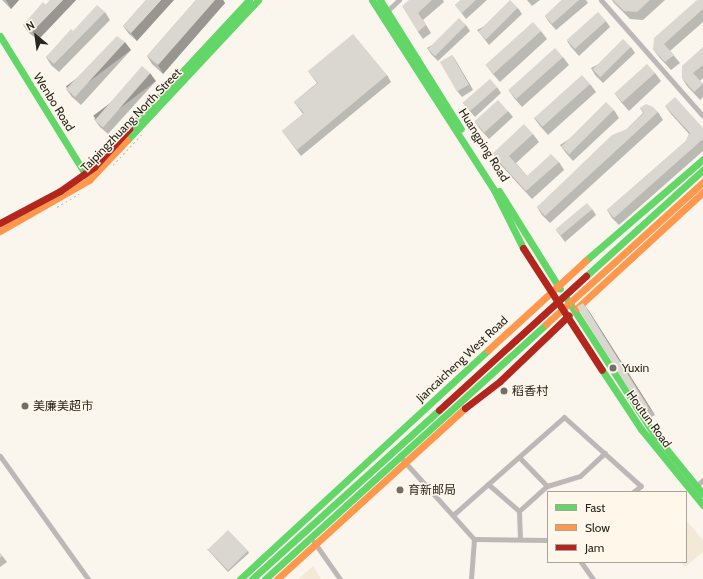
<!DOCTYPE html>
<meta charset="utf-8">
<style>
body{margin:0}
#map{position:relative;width:703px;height:579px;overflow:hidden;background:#faf6ee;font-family:Cabin,"Noto Sans SC",sans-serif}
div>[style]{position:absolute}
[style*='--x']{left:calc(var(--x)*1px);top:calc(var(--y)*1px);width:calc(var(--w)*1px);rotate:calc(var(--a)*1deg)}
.green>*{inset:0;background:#f3e9d6}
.path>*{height:1px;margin-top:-0.5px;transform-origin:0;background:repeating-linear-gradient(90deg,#bebab7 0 2px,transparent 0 5px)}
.street>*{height:5px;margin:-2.5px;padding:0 2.5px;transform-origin:2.5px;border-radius:2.5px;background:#bdb7b7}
.fast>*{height:7px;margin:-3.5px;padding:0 3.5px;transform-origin:3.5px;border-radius:3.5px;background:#63d668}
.slow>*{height:7px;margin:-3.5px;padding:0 3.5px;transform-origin:3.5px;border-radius:3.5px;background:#ff974d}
.jam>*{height:7px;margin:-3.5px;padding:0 3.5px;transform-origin:3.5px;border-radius:3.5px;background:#b3261e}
.wall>*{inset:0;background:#bbb9b3}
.shaded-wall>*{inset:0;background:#999692;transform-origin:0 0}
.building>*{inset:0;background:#dad7d0;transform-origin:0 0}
.dots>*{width:11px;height:11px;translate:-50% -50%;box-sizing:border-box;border:2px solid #fff7e9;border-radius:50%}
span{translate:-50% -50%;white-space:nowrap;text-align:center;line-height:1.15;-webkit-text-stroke:3px #fff7e9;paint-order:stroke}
.street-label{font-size:12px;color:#282621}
.poi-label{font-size:12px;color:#282621}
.left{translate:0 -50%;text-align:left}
.legend{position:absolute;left:547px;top:491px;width:140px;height:72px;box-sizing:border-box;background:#fff7e9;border:1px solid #a9a399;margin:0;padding:5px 7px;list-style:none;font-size:12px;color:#282621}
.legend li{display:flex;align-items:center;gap:8px;height:20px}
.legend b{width:20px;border:1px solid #a9a399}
.north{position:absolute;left:16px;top:16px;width:40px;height:40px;-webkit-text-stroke:3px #fff7e9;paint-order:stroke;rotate:331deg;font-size:11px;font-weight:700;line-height:16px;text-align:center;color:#282621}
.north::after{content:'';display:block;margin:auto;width:14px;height:18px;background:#282621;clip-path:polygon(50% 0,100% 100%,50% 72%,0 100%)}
</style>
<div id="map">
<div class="green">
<div style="clip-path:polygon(686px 520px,703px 540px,703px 552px,685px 567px,681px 562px,686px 562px)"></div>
<div style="clip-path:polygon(313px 566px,321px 579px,298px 579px)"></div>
</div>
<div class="path">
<div style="--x:113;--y:165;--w:42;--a:-46.9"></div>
<div style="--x:57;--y:207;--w:26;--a:-31"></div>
</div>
<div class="street">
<div style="--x:601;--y:0;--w:154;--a:48.7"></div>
<div style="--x:385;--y:13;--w:19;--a:-43"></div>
<div style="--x:0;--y:456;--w:151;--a:54.4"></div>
<div style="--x:403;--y:460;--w:106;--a:48.1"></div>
<div style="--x:474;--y:539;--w:40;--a:94.3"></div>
<div style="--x:488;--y:484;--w:41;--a:41.1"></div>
<div style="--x:519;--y:511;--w:38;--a:-42"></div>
<div style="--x:547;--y:486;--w:40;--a:-134"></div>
<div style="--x:547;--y:486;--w:34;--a:-17"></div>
<div style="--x:580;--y:476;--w:34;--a:-43"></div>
<div style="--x:696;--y:486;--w:9;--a:-41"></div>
<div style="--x:519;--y:511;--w:28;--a:88"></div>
<div style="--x:453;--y:515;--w:148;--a:-41.4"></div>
<div style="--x:564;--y:417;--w:103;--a:41.9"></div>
<div style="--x:641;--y:486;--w:10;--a:143"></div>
<div style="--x:474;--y:539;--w:74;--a:0.8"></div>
<div style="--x:314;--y:542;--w:45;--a:54.9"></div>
<div style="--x:581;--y:562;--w:21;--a:55"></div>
</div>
<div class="fast">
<div style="--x:372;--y:0;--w:226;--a:57.3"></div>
<div style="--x:494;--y:190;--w:65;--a:63.4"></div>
<div style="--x:380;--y:0;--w:152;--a:57.9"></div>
<div style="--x:0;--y:36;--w:166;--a:58.3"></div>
<div style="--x:129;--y:129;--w:176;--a:-47.1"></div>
<div style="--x:127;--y:140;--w:192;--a:-46.9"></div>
<div style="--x:499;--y:191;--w:115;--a:58.1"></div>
<div style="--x:585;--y:261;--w:156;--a:-40.8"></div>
<div style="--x:586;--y:276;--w:158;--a:-42.2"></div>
<div style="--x:567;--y:299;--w:161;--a:57.2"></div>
<div style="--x:654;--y:434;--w:77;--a:50.8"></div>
<div style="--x:602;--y:370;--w:71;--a:56.5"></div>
<div style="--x:641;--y:429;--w:98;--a:50.8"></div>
<div style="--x:240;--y:579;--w:338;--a:-42.7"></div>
<div style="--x:252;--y:579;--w:252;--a:-42.1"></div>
<div style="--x:265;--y:579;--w:379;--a:-42.2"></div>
</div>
<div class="slow">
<div style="--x:0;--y:231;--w:103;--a:-29.8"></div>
<div style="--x:89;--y:180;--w:55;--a:-46.5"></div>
<div style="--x:577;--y:308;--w:171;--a:-42.6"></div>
<div style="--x:546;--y:324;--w:212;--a:-42.1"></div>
<div style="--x:488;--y:350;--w:132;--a:-42.5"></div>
<div style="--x:277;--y:579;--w:254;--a:-42.3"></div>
</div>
<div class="jam">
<div style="--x:0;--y:223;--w:68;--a:-28.1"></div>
<div style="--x:60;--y:191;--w:42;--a:-35.2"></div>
<div style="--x:94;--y:167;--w:52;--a:-47.4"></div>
<div style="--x:523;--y:248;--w:145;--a:57.1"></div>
<div style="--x:465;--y:408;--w:44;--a:-37.6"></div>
<div style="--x:500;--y:381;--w:95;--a:-43.7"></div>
<div style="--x:439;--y:410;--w:199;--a:-42.4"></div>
</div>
<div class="wall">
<div style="clip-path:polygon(2px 0,19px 0,11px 9px)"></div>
<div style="clip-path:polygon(50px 0,76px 0,38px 40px,29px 33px,23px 25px,46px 5px)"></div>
<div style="clip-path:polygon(146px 0,137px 41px,129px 34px,123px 26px)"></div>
<div style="clip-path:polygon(196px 0,223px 0,225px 3px,163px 74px,152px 64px,147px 56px)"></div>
<div style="clip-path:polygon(409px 0,443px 0,444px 2px,423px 20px,431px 33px,423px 39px,418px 32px)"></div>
<div style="clip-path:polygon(461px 0,487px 0,466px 19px,460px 11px,455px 5px)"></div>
<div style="clip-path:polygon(527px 0,540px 0,532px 6px)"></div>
<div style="clip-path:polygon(562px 0,586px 0,588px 3px,556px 30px,549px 22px,545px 16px)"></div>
<div style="clip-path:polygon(612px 0,632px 0,633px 1px,634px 0,665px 0,643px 20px,630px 19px,614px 3px)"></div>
<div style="clip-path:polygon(703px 0,703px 22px,670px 51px,680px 63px,671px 70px,659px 57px,653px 49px)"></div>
<div style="clip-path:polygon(518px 8px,522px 14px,489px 45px,482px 36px,477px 30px)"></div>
<div style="clip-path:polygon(105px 12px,110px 20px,59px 72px,51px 65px,46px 57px,73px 31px)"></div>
<div style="clip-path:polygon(606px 21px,610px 27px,579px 56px,571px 47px,567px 41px)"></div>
<div style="clip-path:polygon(466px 25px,470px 31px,438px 61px,431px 54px,427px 48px)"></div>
<div style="clip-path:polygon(541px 31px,547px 39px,500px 82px,492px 73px,486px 65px)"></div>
<div style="clip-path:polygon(631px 47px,635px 53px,603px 83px,595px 75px,591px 68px)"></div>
<div style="clip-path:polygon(703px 47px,703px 78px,700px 81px,703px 84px,703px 97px,700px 100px,687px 86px,682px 78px)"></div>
<div style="clip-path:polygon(131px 50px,81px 105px,72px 97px,66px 89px)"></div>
<div style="clip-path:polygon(452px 55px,473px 90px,462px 97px,457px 91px)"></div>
<div style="clip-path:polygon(563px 57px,569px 65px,522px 107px,515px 99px,509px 91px)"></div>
<div style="clip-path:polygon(308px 71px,387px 75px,391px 82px,301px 156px,282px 131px,303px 114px,294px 102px,317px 83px)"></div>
<div style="clip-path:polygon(655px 73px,661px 81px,629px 111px,621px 102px,615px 94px)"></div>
<div style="clip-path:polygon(156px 81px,108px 134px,100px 127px,94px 119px)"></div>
<div style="clip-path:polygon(590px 84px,596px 92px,548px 135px,540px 126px,534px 118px)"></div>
<div style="clip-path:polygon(497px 87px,501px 93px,475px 117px,468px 109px,463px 103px)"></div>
<div style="clip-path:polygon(665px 106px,703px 128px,703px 151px,619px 225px,612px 218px,607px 210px,686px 141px,689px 134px,671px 114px)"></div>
<div style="clip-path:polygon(640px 108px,658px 112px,663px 120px,550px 223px,542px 215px,537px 207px,627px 129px,643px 113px)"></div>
<div style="clip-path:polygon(614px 110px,619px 118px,573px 161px,566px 153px,560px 145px)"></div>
<div style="clip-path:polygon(508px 111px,513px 117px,489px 139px,479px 128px,475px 122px)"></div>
<div style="clip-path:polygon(533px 134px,539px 142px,516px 163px,527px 176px,559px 162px,564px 170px,532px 199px,498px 162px,492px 154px)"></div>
<div style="clip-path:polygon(592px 209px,596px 215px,565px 242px,556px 230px)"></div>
<div style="clip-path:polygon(589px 311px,655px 415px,650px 418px,644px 410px)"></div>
<div style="clip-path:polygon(207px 549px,248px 551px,249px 553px,228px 572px)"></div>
<div style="clip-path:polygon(0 553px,7px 562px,0 567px)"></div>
</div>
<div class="shaded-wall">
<div style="clip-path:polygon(6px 0,19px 0,11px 9px)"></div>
<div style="clip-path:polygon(63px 0,76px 0,38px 40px,32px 32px)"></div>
<div style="clip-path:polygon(161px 0,174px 0,137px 41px,131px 33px)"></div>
<div style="clip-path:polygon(215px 0,223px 0,225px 3px,163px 74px,158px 65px)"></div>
<div style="left:125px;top:42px;width:10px;height:74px;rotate:53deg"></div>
<div style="clip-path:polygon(452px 55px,456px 61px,473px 90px,469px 84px)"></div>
<div style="left:150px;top:73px;width:10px;height:71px;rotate:53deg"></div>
<div style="clip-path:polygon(583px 303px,589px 311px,655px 415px,649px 407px)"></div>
</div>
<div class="building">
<div style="clip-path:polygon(50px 0,63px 0,32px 32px,23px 25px,43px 2px,46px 5px)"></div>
<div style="clip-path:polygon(146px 0,161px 0,131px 33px,123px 26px)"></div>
<div style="clip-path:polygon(196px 0,215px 0,158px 65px,147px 56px)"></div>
<div style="clip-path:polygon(409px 0,432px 0,418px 13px,426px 25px,418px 32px,402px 6px)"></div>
<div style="clip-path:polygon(461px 0,476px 0,462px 13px,455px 5px)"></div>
<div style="left:510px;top:0;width:11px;height:45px;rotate:45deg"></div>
<div style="clip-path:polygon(562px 0,579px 0,552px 24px,545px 16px)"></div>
<div style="clip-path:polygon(613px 0,632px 0,633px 1px,634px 0,650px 0,637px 12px,624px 11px)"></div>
<div style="clip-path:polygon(697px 0,703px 0,703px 9px,664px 44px,674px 55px,665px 62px,653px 49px,654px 38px)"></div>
<div style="clip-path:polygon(97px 5px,105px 12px,54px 64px,46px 57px,71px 29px,73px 31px)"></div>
<div style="left:598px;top:12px;width:12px;height:42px;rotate:48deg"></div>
<div style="left:459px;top:18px;width:10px;height:44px;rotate:45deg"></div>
<div style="left:533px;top:22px;width:12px;height:64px;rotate:48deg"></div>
<div style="clip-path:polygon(353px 34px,387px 75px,297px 150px,282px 131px,304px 113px,294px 102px,318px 83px,308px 71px)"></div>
<div style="clip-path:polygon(117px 36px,125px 42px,75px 97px,66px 89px)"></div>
<div style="left:623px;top:39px;width:11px;height:43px;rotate:45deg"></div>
<div style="clip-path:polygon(703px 47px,703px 65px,693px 73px,703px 84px,694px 92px,682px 78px,682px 66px)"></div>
<div style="left:555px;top:48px;width:12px;height:63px;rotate:48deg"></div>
<div style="left:452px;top:55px;width:34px;height:14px;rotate:60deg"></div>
<div style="left:647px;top:64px;width:12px;height:44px;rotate:48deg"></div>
<div style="left:142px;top:66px;width:11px;height:72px;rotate:41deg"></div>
<div style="left:582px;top:75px;width:12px;height:64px;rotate:48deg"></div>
<div style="left:490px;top:79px;width:11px;height:36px;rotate:49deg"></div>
<div style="clip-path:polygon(675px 97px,703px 128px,703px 139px,614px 218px,607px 210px,686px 141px,690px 133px,665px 106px)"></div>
<div style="left:498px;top:100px;width:15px;height:32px;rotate:48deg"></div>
<div style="left:606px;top:102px;width:11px;height:63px;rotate:45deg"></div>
<div style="clip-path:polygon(646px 104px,653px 107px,658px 112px,545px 216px,537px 207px,612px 135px,627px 129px,644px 113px,640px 108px)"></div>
<div style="clip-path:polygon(524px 124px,533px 134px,509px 156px,527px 176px,551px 154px,559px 162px,526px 191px,492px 154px)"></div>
<div style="left:587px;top:203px;width:8px;height:41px;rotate:50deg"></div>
<div style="left:583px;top:303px;width:123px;height:7px;rotate:58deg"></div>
<div style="left:228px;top:530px;width:29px;height:28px;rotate:46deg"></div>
<div style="clip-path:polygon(0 553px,2px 556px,0 558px)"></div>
</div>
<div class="dots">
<div style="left:613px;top:368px;background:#726f69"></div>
<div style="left:504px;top:391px;background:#726f69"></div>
<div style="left:25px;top:406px;background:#726f69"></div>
<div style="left:400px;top:490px;background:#726f69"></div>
</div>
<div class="street-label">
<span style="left:54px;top:102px;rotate:58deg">Wenbo Road</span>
<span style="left:131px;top:120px;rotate:-46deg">Taipingzhuang North Street</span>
<span style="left:484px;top:145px;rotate:58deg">Huangping Road</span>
<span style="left:462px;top:359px;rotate:-43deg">Jiancaicheng West Road</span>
<span style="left:649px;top:419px;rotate:54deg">Houtun Road</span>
</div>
<div class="poi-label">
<span class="left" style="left:622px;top:368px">Yuxin</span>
<span class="left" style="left:512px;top:391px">稻香村</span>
<span class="left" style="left:33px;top:406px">美廉美超市</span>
<span class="left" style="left:408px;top:490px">育新邮局</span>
</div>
<ul class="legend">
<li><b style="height:5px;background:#63d668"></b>Fast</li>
<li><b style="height:5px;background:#ff974d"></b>Slow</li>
<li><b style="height:5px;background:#b3261e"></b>Jam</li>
</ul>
<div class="north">N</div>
</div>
